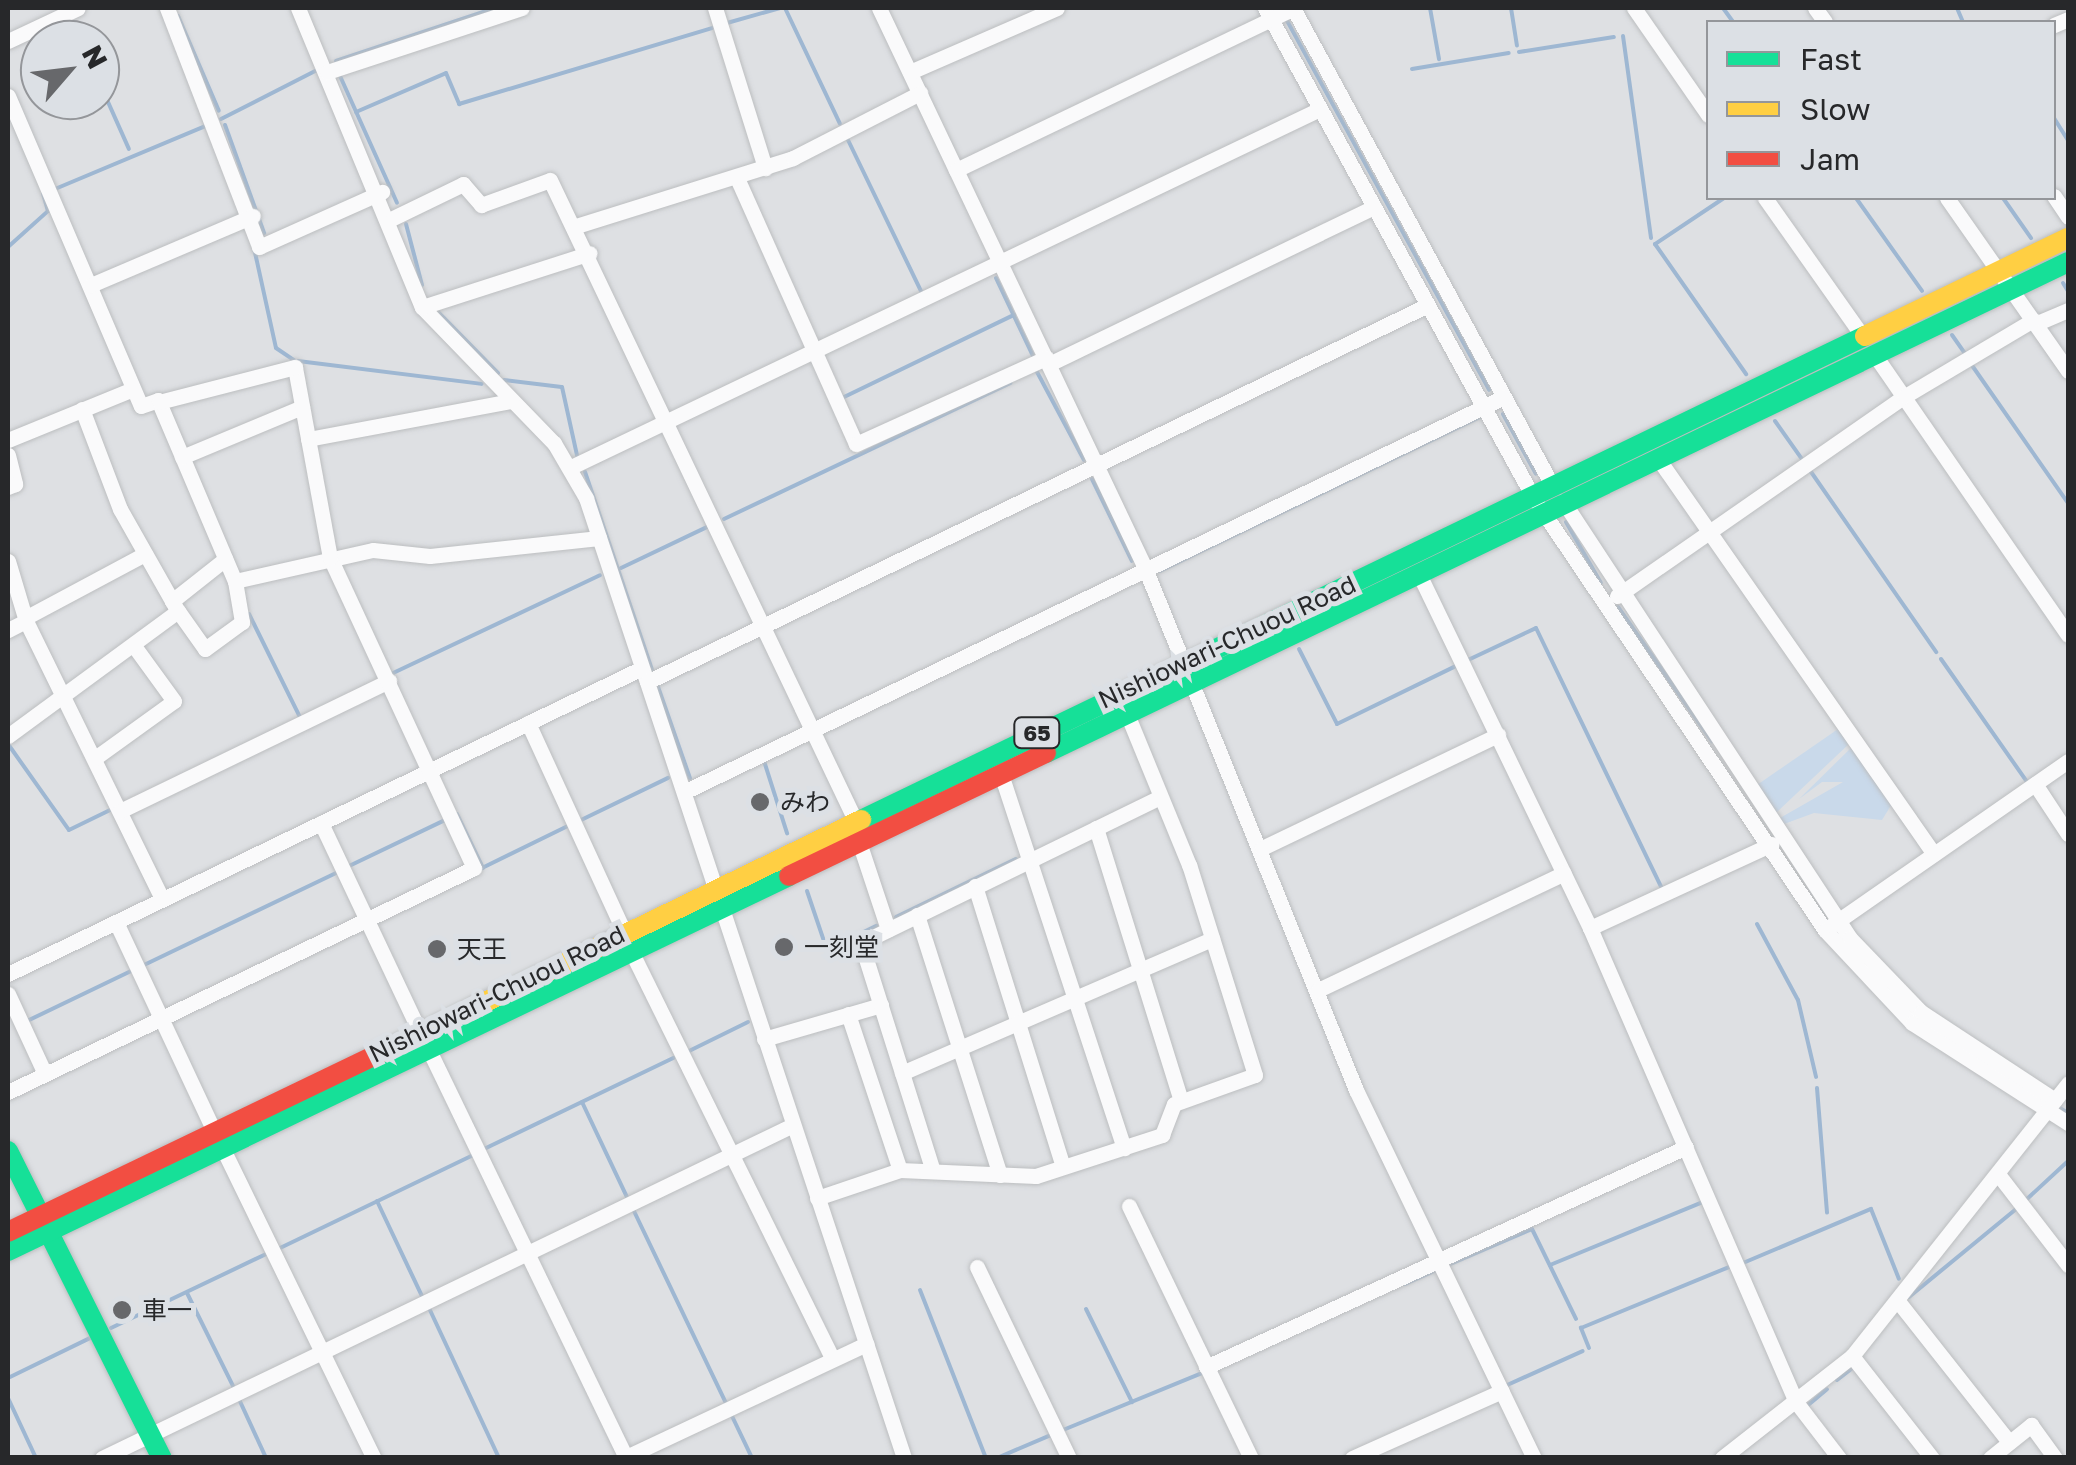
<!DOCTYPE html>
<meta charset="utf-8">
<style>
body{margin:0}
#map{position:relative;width:2076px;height:1465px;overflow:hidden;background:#dee0e3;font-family:"Golos Text","Noto Sans JP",sans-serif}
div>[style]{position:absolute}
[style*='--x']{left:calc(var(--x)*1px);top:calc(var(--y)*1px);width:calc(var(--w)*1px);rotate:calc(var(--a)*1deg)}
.green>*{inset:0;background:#c9d9ea}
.stream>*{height:4px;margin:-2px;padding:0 2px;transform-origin:2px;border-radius:2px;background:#9eb7d2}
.roads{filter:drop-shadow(0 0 2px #bcbec0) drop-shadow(0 0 2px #bcbec0)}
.street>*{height:15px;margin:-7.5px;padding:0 7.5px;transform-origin:7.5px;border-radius:7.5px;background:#fafafb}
.fast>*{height:20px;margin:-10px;padding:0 10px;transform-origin:10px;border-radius:10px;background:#16e098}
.slow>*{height:20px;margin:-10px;padding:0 10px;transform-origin:10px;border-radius:10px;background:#ffcf43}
.jam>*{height:20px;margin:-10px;padding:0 10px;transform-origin:10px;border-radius:10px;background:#f24e42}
.dots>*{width:28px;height:28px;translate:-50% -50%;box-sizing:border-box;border:5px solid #dce0e5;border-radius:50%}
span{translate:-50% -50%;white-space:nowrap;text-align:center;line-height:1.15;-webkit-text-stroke:10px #dce0e5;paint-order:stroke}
.shield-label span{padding:2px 8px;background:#dce0e5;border:2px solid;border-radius:8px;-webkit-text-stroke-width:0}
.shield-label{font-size:22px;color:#27282a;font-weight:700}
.street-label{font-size:25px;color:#27282a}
.poi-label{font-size:25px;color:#27282a}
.left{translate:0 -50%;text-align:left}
.frame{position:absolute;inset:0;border:10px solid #27282a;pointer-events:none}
.legend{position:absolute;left:1706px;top:20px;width:350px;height:180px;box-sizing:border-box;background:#dce0e5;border:2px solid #94969a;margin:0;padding:12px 18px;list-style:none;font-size:30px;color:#27282a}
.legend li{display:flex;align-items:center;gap:20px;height:50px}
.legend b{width:50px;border:2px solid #94969a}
.north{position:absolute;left:20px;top:20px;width:100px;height:100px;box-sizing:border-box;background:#dce0e5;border:2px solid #94969a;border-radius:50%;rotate:62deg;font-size:28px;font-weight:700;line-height:40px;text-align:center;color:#27282a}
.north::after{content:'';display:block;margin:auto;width:35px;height:45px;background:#67686b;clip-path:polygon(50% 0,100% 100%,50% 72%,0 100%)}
</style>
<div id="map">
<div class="green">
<div style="clip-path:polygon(1841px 727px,1851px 742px,1776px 813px,1757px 785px)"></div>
<div style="clip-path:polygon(1854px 745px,1893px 802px,1882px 820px,1814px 813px,1784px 824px,1780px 818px,1843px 782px,1822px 782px,1799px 799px)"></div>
</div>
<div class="stream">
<div style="--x:785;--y:8;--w:128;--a:64.6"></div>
<div style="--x:1430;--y:8;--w:52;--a:80"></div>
<div style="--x:1511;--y:8;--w:38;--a:81"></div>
<div style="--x:1723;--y:8;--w:17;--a:54"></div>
<div style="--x:1957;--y:8;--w:15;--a:67"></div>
<div style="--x:178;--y:16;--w:103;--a:66.7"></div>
<div style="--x:1285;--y:17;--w:425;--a:61.3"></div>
<div style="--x:727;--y:23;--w:55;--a:-15.8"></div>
<div style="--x:73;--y:24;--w:17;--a:66"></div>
<div style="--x:1623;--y:36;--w:204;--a:82.1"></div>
<div style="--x:1519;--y:52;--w:96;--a:-9"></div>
<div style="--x:336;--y:61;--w:168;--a:-18.4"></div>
<div style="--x:1412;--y:69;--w:98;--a:-9.4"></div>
<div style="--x:340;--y:76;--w:139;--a:65.8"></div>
<div style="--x:100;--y:84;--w:71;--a:66"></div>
<div style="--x:356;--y:112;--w:98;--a:-23.4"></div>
<div style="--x:446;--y:73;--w:34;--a:67"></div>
<div style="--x:459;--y:104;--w:264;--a:-16.7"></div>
<div style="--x:2054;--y:118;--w:26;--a:58"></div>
<div style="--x:221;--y:119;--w:110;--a:-27"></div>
<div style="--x:225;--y:125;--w:115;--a:70.1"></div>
<div style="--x:848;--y:140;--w:170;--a:64.2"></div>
<div style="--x:55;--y:189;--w:166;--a:-22.7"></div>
<div style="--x:1724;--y:198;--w:83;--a:146.3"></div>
<div style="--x:1655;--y:244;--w:159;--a:55"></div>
<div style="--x:1856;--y:198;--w:114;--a:54.6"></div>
<div style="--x:2003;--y:198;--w:49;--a:55"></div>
<div style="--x:406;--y:224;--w:63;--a:75.3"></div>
<div style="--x:8;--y:247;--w:54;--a:-42"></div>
<div style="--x:48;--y:211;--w:18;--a:-106"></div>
<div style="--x:254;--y:248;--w:102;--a:77.6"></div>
<div style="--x:276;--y:348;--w:23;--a:34"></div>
<div style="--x:996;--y:278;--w:89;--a:64.6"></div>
<div style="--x:2063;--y:283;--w:9;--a:58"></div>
<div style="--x:435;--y:309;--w:90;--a:45.5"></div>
<div style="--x:1952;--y:335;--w:24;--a:55"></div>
<div style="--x:298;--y:361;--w:185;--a:7.1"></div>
<div style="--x:1971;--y:364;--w:169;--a:55.1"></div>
<div style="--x:1036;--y:370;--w:102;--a:61.9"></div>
<div style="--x:504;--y:380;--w:58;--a:6.9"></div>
<div style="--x:562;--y:387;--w:70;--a:77.6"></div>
<div style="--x:842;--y:398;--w:191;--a:-25.8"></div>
<div style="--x:1503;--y:414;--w:68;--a:61.2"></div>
<div style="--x:1775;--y:421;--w:50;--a:54.7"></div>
<div style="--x:1809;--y:469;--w:223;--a:55.2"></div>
<div style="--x:585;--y:472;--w:209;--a:71.3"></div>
<div style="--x:1092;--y:479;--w:91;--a:64"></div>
<div style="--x:724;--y:519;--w:317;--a:-25.4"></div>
<div style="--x:1566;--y:522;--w:70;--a:60.2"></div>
<div style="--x:621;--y:568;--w:95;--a:-25.5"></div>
<div style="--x:1160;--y:571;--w:355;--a:-25.7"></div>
<div style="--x:1618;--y:607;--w:164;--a:55"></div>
<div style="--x:249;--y:614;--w:115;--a:63.7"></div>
<div style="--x:1299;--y:649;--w:84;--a:63.1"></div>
<div style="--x:1337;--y:724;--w:132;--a:-26"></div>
<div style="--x:1941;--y:659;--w:150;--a:55"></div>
<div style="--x:1468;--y:660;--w:75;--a:-25.2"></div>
<div style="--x:1536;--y:628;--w:290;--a:64.2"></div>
<div style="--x:391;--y:674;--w:231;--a:-25.3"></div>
<div style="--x:657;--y:684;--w:100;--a:70.7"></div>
<div style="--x:8;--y:744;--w:105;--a:54.7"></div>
<div style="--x:69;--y:830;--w:48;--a:-26"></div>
<div style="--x:764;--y:761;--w:76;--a:72.3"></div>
<div style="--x:457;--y:814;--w:60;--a:64.3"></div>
<div style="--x:579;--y:821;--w:99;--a:-25.8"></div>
<div style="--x:347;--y:867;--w:109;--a:-25.6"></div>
<div style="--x:480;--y:869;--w:100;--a:-26.1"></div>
<div style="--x:807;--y:891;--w:62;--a:71.3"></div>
<div style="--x:827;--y:950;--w:55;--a:-26.1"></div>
<div style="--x:896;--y:917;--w:133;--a:-25.8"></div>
<div style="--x:1757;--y:924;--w:86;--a:61.7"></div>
<div style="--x:1798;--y:1000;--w:79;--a:76.8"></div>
<div style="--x:144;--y:965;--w:217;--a:-25.6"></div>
<div style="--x:25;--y:1022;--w:120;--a:-25.7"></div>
<div style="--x:687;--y:1052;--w:68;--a:-26.2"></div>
<div style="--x:1817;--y:1088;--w:125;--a:85.4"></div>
<div style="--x:582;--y:1102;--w:105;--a:64.7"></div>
<div style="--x:2058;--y:1107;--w:12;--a:31"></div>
<div style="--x:484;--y:1149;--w:210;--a:-25.7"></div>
<div style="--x:2027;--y:1199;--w:56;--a:-42.8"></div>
<div style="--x:377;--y:1201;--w:105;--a:64.7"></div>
<div style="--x:632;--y:1207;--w:220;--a:64.4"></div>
<div style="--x:278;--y:1249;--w:219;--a:-25.7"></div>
<div style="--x:1743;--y:1263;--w:139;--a:-22.9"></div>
<div style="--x:1871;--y:1209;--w:75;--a:68.2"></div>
<div style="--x:1448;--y:1265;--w:91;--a:-23.2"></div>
<div style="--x:1532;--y:1229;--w:100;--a:63.9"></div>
<div style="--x:1550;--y:1265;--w:165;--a:-22.4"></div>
<div style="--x:1405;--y:1284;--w:32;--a:-24"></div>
<div style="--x:920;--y:1290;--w:180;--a:68.6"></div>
<div style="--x:187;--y:1293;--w:104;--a:63.7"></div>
<div style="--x:1909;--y:1297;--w:139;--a:-39.4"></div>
<div style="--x:429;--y:1308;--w:166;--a:65"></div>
<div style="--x:1086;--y:1309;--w:104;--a:63.7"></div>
<div style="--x:111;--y:1328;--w:176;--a:-25.5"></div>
<div style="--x:1589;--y:1348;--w:22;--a:-112"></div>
<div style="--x:1581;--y:1328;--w:160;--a:-22.4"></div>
<div style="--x:8;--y:1378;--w:91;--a:-26"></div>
<div style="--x:1837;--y:1380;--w:18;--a:-38"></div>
<div style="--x:1505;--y:1386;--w:85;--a:-24.2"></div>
<div style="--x:238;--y:1397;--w:67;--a:65.3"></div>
<div style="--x:8;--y:1398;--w:66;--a:65"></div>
<div style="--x:1807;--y:1406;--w:26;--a:-40"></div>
<div style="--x:731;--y:1414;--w:49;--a:64.5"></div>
<div style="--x:1063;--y:1430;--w:150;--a:-22.3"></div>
<div style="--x:997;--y:1458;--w:59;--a:-23.1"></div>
</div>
<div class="roads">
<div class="street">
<div style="--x:167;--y:8;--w:256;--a:68.9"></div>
<div style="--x:259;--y:247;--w:135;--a:-24.1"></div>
<div style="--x:298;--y:8;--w:324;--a:67.5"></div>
<div style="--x:422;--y:307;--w:190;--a:45.9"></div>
<div style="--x:554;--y:443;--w:64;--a:59.8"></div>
<div style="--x:586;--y:498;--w:1011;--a:71.67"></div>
<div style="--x:715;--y:8;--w:168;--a:72.6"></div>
<div style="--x:879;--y:8;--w:620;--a:64.59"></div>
<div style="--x:1145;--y:568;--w:563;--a:67.99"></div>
<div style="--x:1356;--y:1090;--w:409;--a:64.2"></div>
<div style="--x:1265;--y:8;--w:558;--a:61.27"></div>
<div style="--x:1533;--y:497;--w:522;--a:56.01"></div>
<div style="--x:1825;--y:930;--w:127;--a:46.9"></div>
<div style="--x:1912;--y:1023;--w:185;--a:32.7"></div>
<div style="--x:1293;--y:8;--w:545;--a:61.51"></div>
<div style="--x:1634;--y:8;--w:130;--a:55.3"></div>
<div style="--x:1815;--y:8;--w:17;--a:54"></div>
<div style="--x:2054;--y:25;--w:15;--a:-23"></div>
<div style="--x:8;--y:41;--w:77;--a:-25.2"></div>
<div style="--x:327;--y:72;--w:205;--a:-18.2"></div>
<div style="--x:910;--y:72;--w:160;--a:-23.5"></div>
<div style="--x:8;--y:96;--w:337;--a:66.8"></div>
<div style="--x:141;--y:406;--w:18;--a:-19"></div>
<div style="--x:158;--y:400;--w:197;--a:67"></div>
<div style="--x:235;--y:581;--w:42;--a:80.3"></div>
<div style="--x:242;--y:622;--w:46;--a:143.9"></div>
<div style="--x:205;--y:649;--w:47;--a:-125.4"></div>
<div style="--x:178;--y:611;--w:211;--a:143.7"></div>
<div style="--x:956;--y:170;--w:375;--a:-25.6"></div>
<div style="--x:737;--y:178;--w:291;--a:65.9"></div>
<div style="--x:856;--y:444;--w:209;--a:-24.4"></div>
<div style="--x:2054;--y:196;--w:25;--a:56"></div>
<div style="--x:1765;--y:198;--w:170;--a:54.8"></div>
<div style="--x:1947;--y:198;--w:211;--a:55"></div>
<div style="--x:393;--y:218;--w:78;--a:-25.9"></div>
<div style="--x:463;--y:184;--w:28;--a:49"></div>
<div style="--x:481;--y:205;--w:73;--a:-19.9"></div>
<div style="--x:550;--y:180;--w:709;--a:64.52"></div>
<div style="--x:573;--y:227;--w:231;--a:-17.4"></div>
<div style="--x:793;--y:158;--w:143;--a:-27.1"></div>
<div style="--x:91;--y:285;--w:176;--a:-23.1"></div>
<div style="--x:422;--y:307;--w:176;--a:-17.8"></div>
<div style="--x:2035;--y:324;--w:36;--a:-23"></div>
<div style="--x:1874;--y:354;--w:341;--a:55.4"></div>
<div style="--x:1049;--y:364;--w:361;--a:-25.8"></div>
<div style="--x:82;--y:409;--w:107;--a:69.2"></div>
<div style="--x:120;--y:509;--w:106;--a:60.5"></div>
<div style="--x:308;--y:439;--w:207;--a:-10.6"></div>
<div style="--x:8;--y:440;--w:135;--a:-22.2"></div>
<div style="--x:8;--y:455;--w:30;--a:76"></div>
<div style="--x:15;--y:484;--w:8;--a:157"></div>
<div style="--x:182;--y:457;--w:130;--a:-22.6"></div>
<div style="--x:1657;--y:457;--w:484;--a:55.1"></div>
<div style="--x:571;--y:467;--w:830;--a:-25.55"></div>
<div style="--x:1563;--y:501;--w:523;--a:56.71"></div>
<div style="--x:1850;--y:938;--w:103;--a:46.2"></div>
<div style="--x:1921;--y:1012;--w:160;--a:33.3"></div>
<div style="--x:8;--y:561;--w:63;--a:73.3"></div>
<div style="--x:26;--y:621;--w:309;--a:63.9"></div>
<div style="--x:1418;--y:572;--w:395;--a:64.2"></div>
<div style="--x:1590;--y:928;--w:517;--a:66.51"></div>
<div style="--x:1796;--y:1402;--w:71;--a:52.5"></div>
<div style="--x:235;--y:581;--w:141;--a:-12.7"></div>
<div style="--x:373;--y:550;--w:57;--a:6"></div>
<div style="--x:430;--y:556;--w:170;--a:-6.1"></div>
<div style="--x:1617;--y:596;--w:351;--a:-34.8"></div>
<div style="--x:1905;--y:396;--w:149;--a:-30.7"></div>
<div style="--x:176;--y:608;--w:8;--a:-120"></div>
<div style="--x:172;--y:601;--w:68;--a:-38.4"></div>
<div style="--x:25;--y:618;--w:136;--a:-28.1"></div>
<div style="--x:8;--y:630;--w:20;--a:-27"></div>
<div style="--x:647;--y:682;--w:867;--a:-25.77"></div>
<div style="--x:528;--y:723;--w:230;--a:65.3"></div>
<div style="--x:95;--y:758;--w:97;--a:-35.8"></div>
<div style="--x:174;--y:701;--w:68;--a:-126"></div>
<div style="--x:1001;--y:774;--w:394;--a:71.8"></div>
<div style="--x:2035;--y:784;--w:60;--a:56.6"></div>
<div style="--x:684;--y:792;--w:910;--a:-25.72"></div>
<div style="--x:120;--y:811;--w:299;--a:-25.8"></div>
<div style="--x:321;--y:823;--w:231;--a:64.7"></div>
<div style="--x:1096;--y:828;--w:286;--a:72.7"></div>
<div style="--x:859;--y:842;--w:92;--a:71.6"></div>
<div style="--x:1262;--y:848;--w:262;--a:-25.6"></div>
<div style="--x:975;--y:886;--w:294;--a:72.6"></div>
<div style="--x:917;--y:915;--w:273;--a:72.3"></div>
<div style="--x:116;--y:922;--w:233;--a:64.9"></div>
<div style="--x:1832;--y:925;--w:287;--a:-34.8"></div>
<div style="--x:1590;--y:928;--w:200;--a:-24.8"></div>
<div style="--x:631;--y:951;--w:455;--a:63.7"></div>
<div style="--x:8;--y:974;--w:704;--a:-25.76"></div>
<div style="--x:1318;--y:990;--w:272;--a:-25.4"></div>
<div style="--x:8;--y:994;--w:88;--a:65.2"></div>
<div style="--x:848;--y:1014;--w:164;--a:71.6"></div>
<div style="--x:764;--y:1039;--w:122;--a:-16.2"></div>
<div style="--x:428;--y:1048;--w:455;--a:64.2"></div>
<div style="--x:902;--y:1073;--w:338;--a:-23.4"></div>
<div style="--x:8;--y:1092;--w:517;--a:-25.67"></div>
<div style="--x:474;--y:868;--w:342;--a:-114.9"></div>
<div style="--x:330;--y:558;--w:194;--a:-100.4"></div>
<div style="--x:295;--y:367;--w:140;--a:165.6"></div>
<div style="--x:222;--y:1147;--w:346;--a:64"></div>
<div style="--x:932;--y:1168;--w:236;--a:-107.5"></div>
<div style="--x:861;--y:943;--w:331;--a:-26"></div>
<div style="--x:1998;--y:1174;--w:115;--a:52.4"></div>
<div style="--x:817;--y:1198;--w:88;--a:-18.6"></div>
<div style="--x:900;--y:1170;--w:136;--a:2.5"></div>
<div style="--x:1036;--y:1176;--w:133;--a:-18"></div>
<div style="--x:1162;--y:1135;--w:33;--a:-69"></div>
<div style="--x:1174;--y:1104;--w:86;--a:-19.7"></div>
<div style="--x:1255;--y:1075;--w:220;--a:-107.4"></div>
<div style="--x:1189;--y:865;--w:163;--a:-112.3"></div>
<div style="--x:1129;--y:1206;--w:280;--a:64.2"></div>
<div style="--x:977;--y:1267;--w:212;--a:64.3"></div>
<div style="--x:1897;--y:1300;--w:181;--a:51.7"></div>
<div style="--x:1852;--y:1356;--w:130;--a:51.9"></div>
<div style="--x:1206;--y:1367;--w:528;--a:-24.62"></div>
<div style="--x:102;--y:1458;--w:767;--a:-25.73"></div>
<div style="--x:624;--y:1458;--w:268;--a:-25.2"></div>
<div style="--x:1352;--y:1458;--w:164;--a:-24.1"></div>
<div style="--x:1722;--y:1458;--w:165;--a:-38.1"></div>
<div style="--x:1852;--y:1356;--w:348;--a:-51.6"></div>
<div style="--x:1990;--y:1458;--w:53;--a:-38.8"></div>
<div style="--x:2031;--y:1425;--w:41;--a:54"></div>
</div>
<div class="fast">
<div style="--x:1046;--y:753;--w:1134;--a:-25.66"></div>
<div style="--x:861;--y:820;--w:1115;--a:-25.74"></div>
<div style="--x:8;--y:1151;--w:343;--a:63.4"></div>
<div style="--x:8;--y:1251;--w:866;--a:-25.65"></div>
</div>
<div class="slow">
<div style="--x:1865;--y:336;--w:225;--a:-25.8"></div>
<div style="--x:386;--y:1050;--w:528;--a:-25.84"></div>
</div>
<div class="jam">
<div style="--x:789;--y:876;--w:285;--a:-25.6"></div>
<div style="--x:8;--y:1232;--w:420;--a:-25.7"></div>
</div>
</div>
<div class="dots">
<div style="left:760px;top:802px;background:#67686b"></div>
<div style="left:784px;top:947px;background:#67686b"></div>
<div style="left:437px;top:949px;background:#67686b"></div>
<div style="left:122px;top:1310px;background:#67686b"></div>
</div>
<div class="shield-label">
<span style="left:1037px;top:733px">65</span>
</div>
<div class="street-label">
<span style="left:1227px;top:642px;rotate:-25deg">Nishiowari-Chuou Road</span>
<span style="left:497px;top:994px;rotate:-26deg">Nishiowari-Chuou Road</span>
</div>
<div class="poi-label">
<span class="left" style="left:780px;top:802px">みわ</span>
<span class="left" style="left:804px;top:947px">一刻堂</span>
<span class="left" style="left:457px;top:949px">天王</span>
<span class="left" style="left:142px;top:1310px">車一</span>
</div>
<div class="frame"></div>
<ul class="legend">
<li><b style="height:12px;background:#16e098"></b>Fast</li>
<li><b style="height:12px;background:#ffcf43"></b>Slow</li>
<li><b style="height:12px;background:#f24e42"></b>Jam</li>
</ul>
<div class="north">N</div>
</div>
